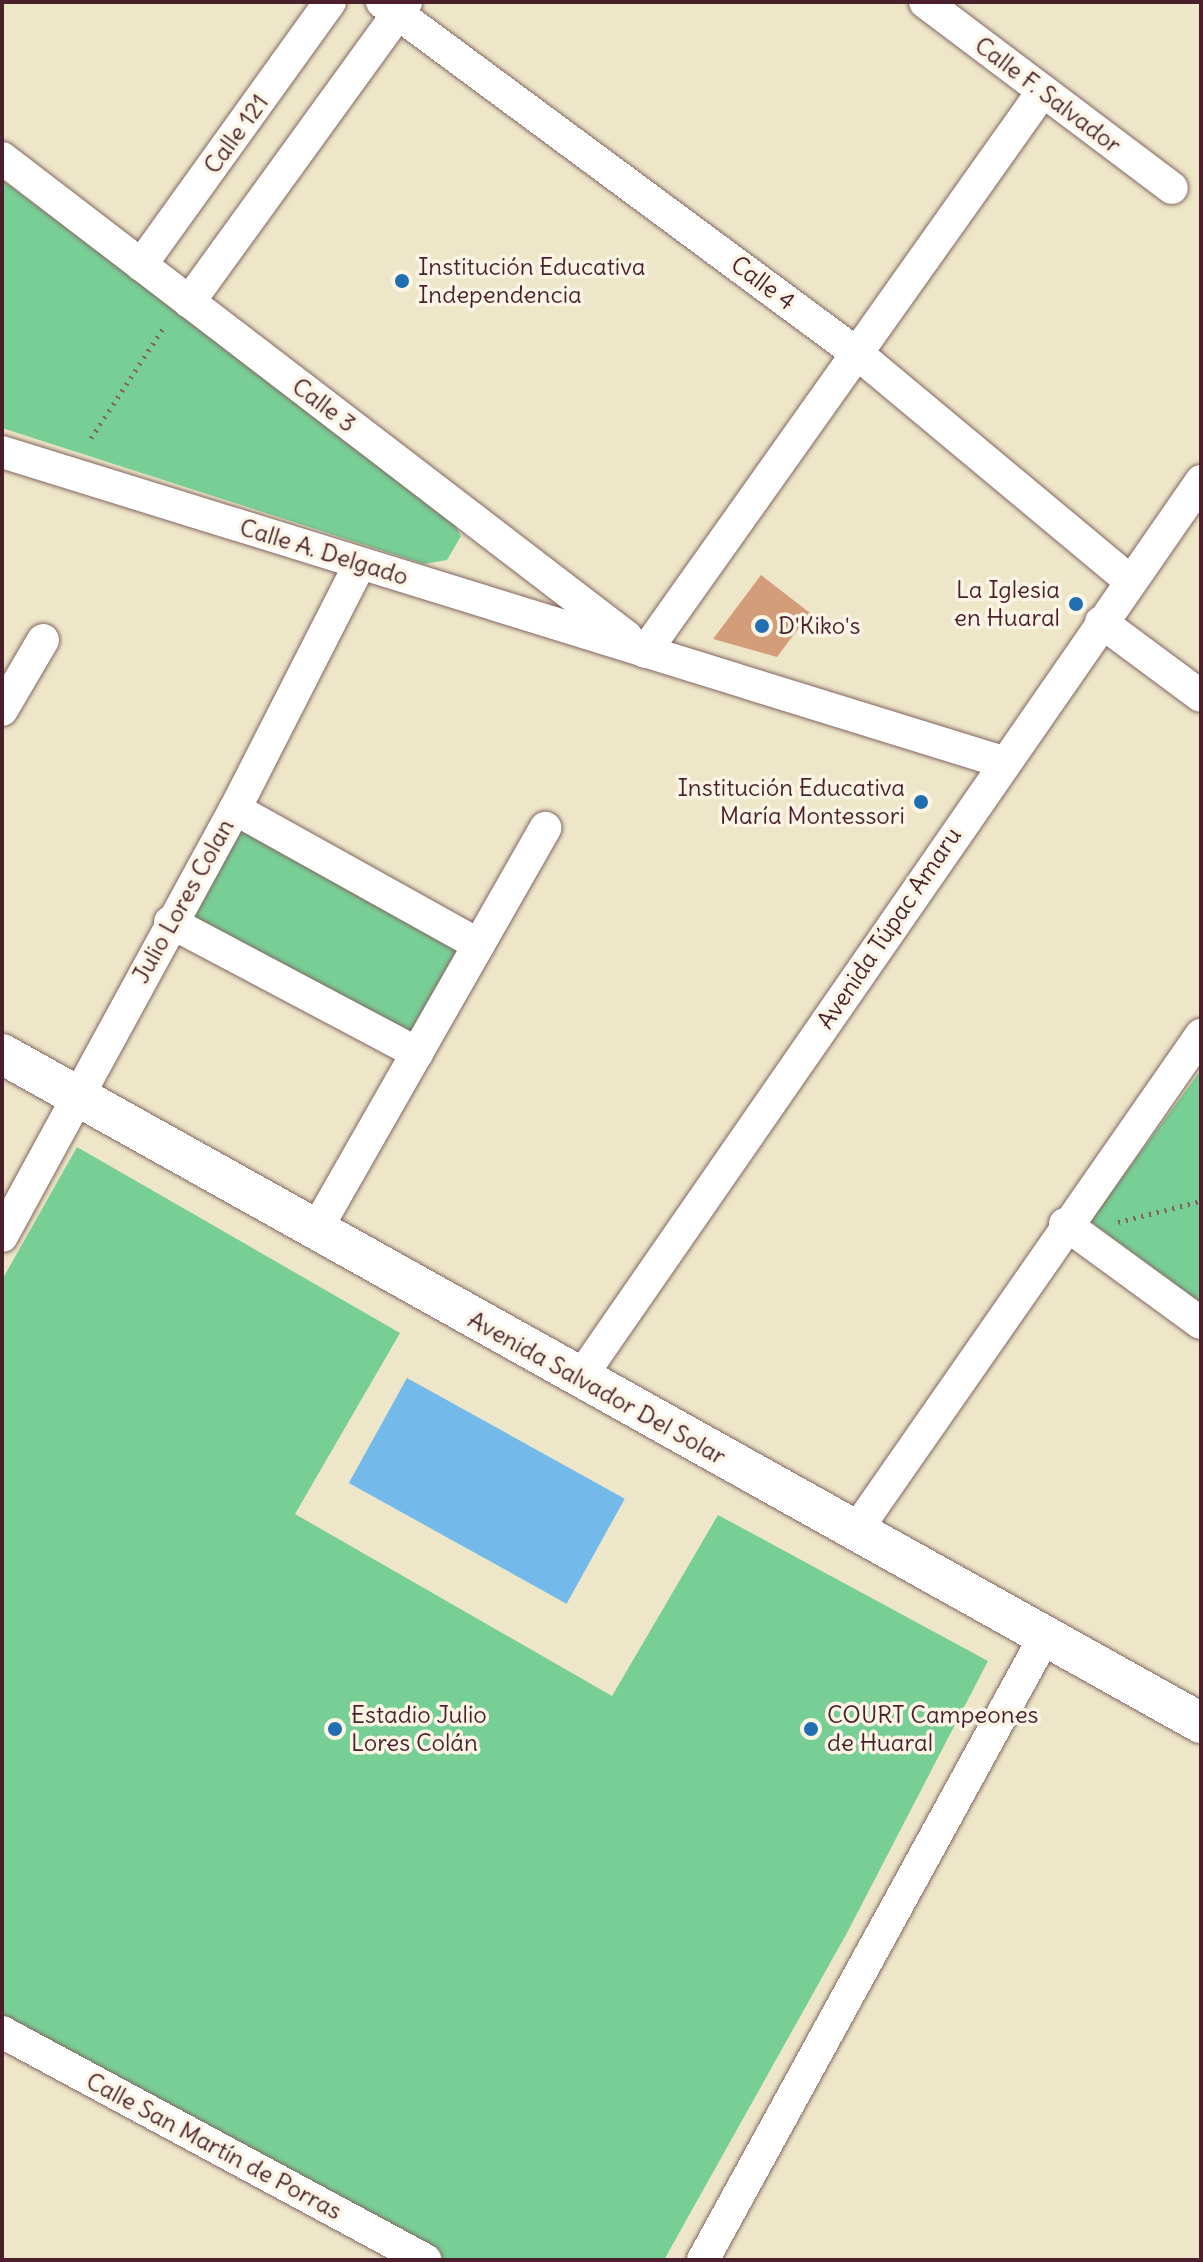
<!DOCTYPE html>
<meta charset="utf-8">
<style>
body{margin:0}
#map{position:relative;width:1203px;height:2262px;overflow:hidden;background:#ede6c8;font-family:Delius,sans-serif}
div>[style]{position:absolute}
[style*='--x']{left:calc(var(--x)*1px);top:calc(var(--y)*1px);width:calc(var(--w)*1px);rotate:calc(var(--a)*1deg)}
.green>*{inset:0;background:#78cf95;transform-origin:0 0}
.water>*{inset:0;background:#73baea;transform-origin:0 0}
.building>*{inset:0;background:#d49d7a}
.path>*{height:5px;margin-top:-2.5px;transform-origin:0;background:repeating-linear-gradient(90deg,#836562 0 2px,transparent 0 8px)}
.roads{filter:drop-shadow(0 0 2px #836562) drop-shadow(0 0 2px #836562)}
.minor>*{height:32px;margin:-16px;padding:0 16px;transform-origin:16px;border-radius:16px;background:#fff}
.tertiary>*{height:40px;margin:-20px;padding:0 20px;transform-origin:20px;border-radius:20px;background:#fff}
.dots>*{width:22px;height:22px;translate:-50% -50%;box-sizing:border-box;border:4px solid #fcf5e5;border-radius:50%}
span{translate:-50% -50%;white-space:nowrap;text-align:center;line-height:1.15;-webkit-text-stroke:7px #fcf5e5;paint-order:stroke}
.street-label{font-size:24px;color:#4a1f2b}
.poi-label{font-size:24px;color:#4a1f2b}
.left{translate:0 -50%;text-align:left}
.right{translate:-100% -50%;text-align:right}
.frame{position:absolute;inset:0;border:4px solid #4a1f2b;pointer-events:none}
</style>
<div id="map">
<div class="green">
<div style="clip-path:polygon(2px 180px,449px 515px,461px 536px,447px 560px,424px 564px,2px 428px)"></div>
<div style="left:241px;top:825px;width:256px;height:108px;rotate:29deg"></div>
<div style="clip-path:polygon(1201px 1070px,1201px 1303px,1090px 1221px)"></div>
<div style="clip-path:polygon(77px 1147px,400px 1333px,295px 1514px,612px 1696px,718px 1515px,988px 1661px,848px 1931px,664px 2260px,438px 2260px,2px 2015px,2px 1280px)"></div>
</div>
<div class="water">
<div style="left:407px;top:1378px;width:249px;height:120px;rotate:29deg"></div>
</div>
<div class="building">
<div style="clip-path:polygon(761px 575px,810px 613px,777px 657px,713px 639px)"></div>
</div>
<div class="path">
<div style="--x:91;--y:438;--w:136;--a:-56.7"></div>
<div style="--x:1118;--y:1222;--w:86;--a:-14.2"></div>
</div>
<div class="roads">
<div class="minor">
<div style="--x:382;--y:2;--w:593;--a:36.5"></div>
<div style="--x:859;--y:355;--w:353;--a:39.8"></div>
<div style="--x:925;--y:2;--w:309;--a:37"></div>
<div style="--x:2;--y:158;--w:787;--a:37.47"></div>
<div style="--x:141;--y:265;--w:324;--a:-54.3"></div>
<div style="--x:189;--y:302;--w:370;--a:-54.1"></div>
<div style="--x:2;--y:452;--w:1048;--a:17.21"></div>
<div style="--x:1101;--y:622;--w:124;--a:36.5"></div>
<div style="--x:645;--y:652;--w:688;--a:-54.65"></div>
<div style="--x:2;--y:710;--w:81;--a:-59.6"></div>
<div style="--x:235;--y:809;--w:279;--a:29.1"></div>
<div style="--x:170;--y:922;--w:280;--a:27.9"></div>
<div style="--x:1065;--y:1224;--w:168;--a:36.1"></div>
<div style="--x:316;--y:1230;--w:463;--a:-60.3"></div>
<div style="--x:2;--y:1236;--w:486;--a:-61.4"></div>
<div style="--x:235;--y:809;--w:275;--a:-63"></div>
<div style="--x:580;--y:1378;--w:1091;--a:-55.3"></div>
<div style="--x:855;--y:1532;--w:606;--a:-55.16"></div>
<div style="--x:2;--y:2032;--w:481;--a:28.3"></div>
<div style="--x:703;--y:2260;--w:709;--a:-61.27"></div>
</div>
<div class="tertiary">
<div style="--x:2;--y:1054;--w:1373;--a:29.16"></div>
</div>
</div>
<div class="dots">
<div style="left:402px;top:281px;background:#1f6fb2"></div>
<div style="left:1076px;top:604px;background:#1f6fb2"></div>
<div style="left:762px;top:626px;background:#1f6fb2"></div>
<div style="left:921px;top:802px;background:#1f6fb2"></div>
<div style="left:335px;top:1729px;background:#1f6fb2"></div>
<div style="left:811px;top:1729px;background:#1f6fb2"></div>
</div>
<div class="street-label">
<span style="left:1048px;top:95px;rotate:37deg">Calle F. Salvador</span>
<span style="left:236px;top:134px;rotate:-54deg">Calle 121</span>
<span style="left:763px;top:283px;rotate:37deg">Calle 4</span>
<span style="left:324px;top:405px;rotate:37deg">Calle 3</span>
<span style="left:324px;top:552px;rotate:17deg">Calle A. Delgado</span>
<span style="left:183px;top:901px;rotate:-61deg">Julio Lores Colan</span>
<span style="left:889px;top:928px;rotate:-56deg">Avenida Túpac Amaru</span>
<span style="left:597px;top:1388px;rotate:29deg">Avenida Salvador Del Solar</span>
<span style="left:214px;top:2146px;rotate:28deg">Calle San Martín de Porras</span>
</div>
<div class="poi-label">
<span class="left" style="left:418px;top:281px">Institución Educativa<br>Independencia</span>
<span class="right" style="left:1060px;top:604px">La Iglesia<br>en Huaral</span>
<span class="left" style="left:778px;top:626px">D'Kiko's</span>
<span class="right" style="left:905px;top:802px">Institución Educativa<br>María Montessori</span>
<span class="left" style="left:351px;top:1729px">Estadio Julio<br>Lores Colán</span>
<span class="left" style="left:827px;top:1729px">COURT Campeones<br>de Huaral</span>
</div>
<div class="frame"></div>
</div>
